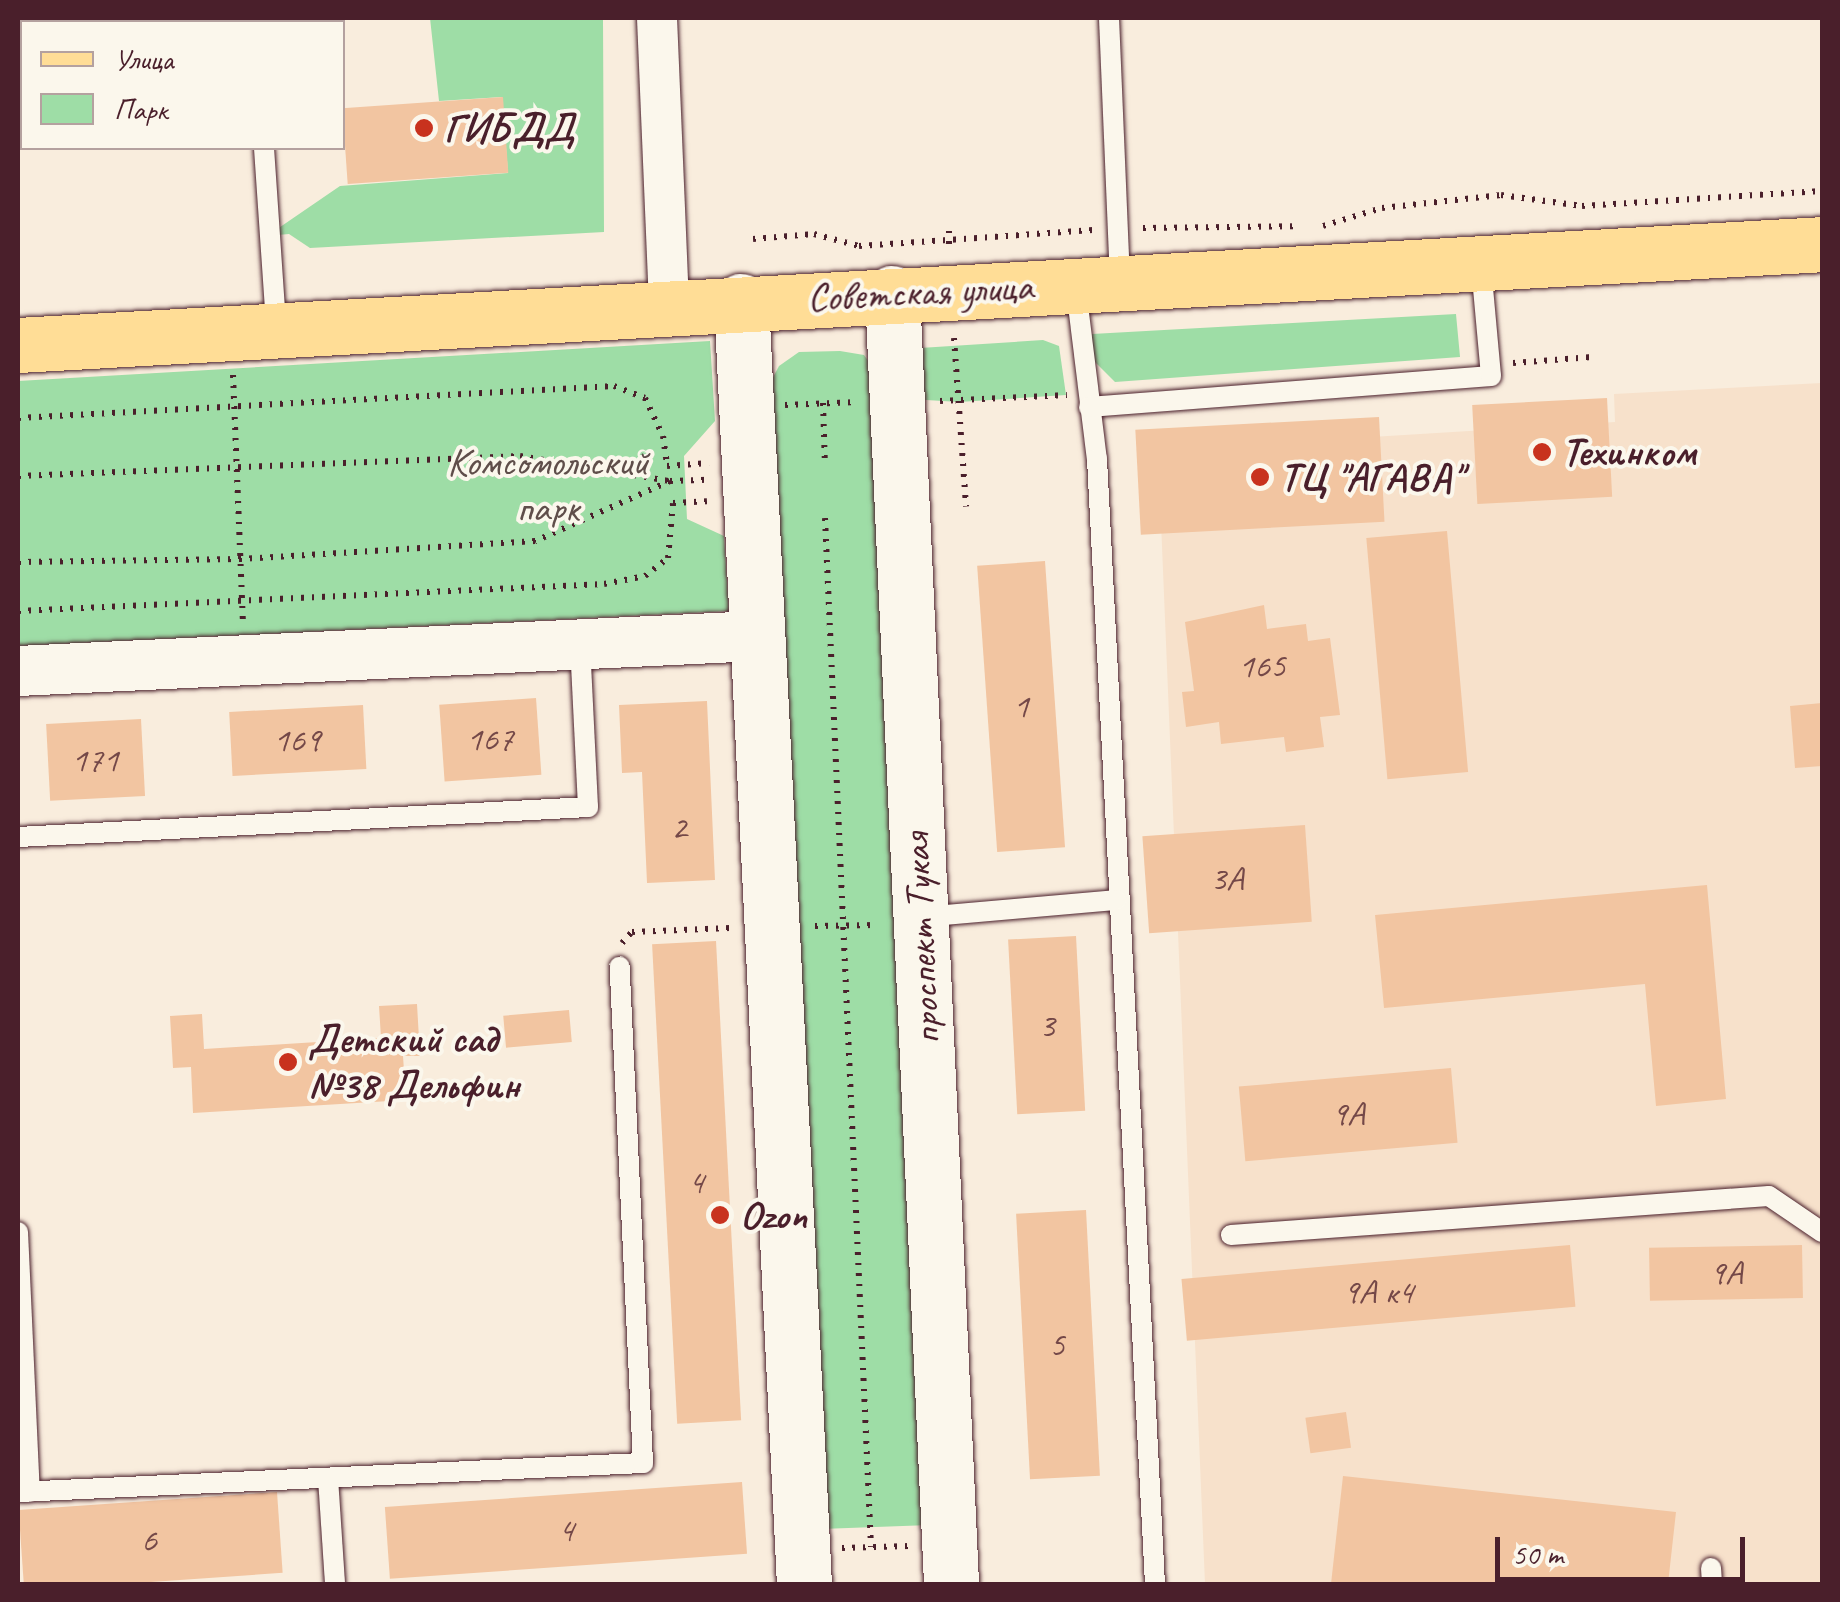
<!DOCTYPE html>
<meta charset="utf-8">
<style>
body{margin:0}
#map{position:relative;width:1840px;height:1602px;overflow:hidden;background:#f9eddd;font-family:Caveat,sans-serif}
div>[style]{position:absolute}
[style*='--x']{left:calc(var(--x)*1px);top:calc(var(--y)*1px);width:calc(var(--w)*1px);rotate:calc(var(--a)*1deg)}
.built>*{inset:0;background:#f7e1cb}
.green>*{inset:0;background:#9edda6}
.building>*{inset:0;background:#f2c5a1;transform-origin:0 0}
.path>*{height:6px;margin-top:-3px;transform-origin:0;background:repeating-linear-gradient(90deg,#4a1f2b 0 2.5px,transparent 0 10.5px)}
.roads{filter:drop-shadow(0 0 2px #4a1f2b) drop-shadow(0 0 2px #4a1f2b)}
.service>*{height:20px;margin:-10px;padding:0 10px;transform-origin:10px;border-radius:10px;background:#fbf7ec}
.minor>*{height:40px;margin:-20px;padding:0 20px;transform-origin:20px;border-radius:20px;background:#fbf7ec}
.tertiary>*{height:50px;margin:-25px;padding:0 25px;transform-origin:25px;border-radius:25px;background:#fbf7ec}
.secondary>*{height:55px;margin:-27.5px;padding:0 27.5px;transform-origin:27.5px;border-radius:27.5px;background:#fbf7ec}
.primary>*{height:55px;margin:-27.5px;padding:0 27.5px;transform-origin:27.5px;border-radius:27.5px;background:#ffdd96}
.dots>*{width:28px;height:28px;translate:-50% -50%;box-sizing:border-box;border:5px solid #fbf7ec;border-radius:50%}
span{translate:-50% -50%;white-space:nowrap;text-align:center;line-height:1.15;-webkit-text-stroke:8px #fbf7ec;paint-order:stroke}
.number-label{font-size:35px;color:#744848}
.number-label span{-webkit-text-stroke-width:0}
.poi-label{font-size:40px;color:#4a1f2b;font-weight:700}
.left{translate:0 -50%;text-align:left}
.street-label{font-size:40px;color:#4a1f2b}
.park-label{font-size:40px;color:#5f4e4a}
.frame{position:absolute;inset:0;border:20px solid #4a1f2b;pointer-events:none}
.legend{position:absolute;left:20px;top:20px;width:325px;height:130px;box-sizing:border-box;background:#fbf7ec;border:2px solid #b4a19f;margin:0;padding:12px 18px;list-style:none;font-size:30px;color:#4a1f2b}
.legend li{display:flex;align-items:center;gap:20px;height:50px}
.legend b{width:50px;border:2px solid #b4a19f}
.scale{position:absolute;left:1495px;top:1537px;width:250px;height:45px;box-sizing:border-box;border:5px solid #4a1f2b;border-top:0;padding-left:12px;font-size:30px;line-height:35px;white-space:nowrap;color:#4a1f2b;-webkit-text-stroke:8px #fbf7ec;paint-order:stroke}
</style>
<div id="map">
<div class="built">
<div style="clip-path:polygon(1822px 383px,1822px 1584px,1205px 1584px,1158px 450px,1615px 422px,1614px 394px)"></div>
</div>
<div class="green">
<div style="clip-path:polygon(430px 18px,603px 18px,604px 232px,310px 248px,289px 234px,267px 236px,340px 186px,508px 173px,502px 97px,439px 101px)"></div>
<div style="clip-path:polygon(1456px 314px,1460px 357px,1115px 382px,1091px 358px,1092px 334px)"></div>
<div style="clip-path:polygon(1043px 340px,1059px 346px,1066px 395px,959px 402px,910px 399px,920px 348px)"></div>
<div style="clip-path:polygon(710px 341px,715px 421px,684px 456px,687px 519px,724px 536px,729px 611px,18px 646px,18px 381px)"></div>
<div style="clip-path:polygon(840px 351px,864px 355px,878px 375px,930px 1525px,821px 1529px,769px 385px,779px 366px,799px 352px)"></div>
</div>
<div class="building">
<div style="clip-path:polygon(47px 18px,117px 18px,117px 20px,48px 22px)"></div>
<div style="left:503px;top:97px;width:76px;height:161px;rotate:86deg"></div>
<div style="left:1607px;top:398px;width:99px;height:135px;rotate:87deg"></div>
<div style="left:1379px;top:417px;width:105px;height:244px;rotate:87deg"></div>
<div style="left:1447px;top:531px;width:242px;height:81px;rotate:85deg"></div>
<div style="left:1045px;top:561px;width:287px;height:68px;rotate:86deg"></div>
<div style="clip-path:polygon(1264px 605px,1267px 629px,1306px 624px,1308px 641px,1330px 638px,1340px 715px,1320px 717px,1324px 747px,1286px 752px,1284px 737px,1221px 744px,1219px 722px,1186px 727px,1182px 692px,1194px 691px,1185px 622px)"></div>
<div style="left:536px;top:698px;width:77px;height:97px;rotate:86deg"></div>
<div style="clip-path:polygon(707px 701px,715px 880px,647px 883px,642px 772px,622px 773px,619px 705px)"></div>
<div style="clip-path:polygon(1822px 703px,1822px 766px,1795px 768px,1790px 706px)"></div>
<div style="left:363px;top:705px;width:64px;height:134px;rotate:87deg"></div>
<div style="left:141px;top:719px;width:77px;height:95px;rotate:87deg"></div>
<div style="left:1305px;top:825px;width:97px;height:163px;rotate:86deg"></div>
<div style="clip-path:polygon(1707px 885px,1726px 1099px,1656px 1106px,1645px 984px,1384px 1008px,1375px 915px)"></div>
<div style="left:1076px;top:936px;width:175px;height:68px;rotate:87deg"></div>
<div style="left:716px;top:941px;width:480px;height:64px;rotate:87deg"></div>
<div style="clip-path:polygon(417px 1004px,420px 1056px,403px 1056px,406px 1100px,193px 1113px,191px 1067px,173px 1068px,170px 1016px,202px 1014px,204px 1049px,381px 1038px,379px 1006px)"></div>
<div style="left:569px;top:1010px;width:32px;height:66px;rotate:85deg"></div>
<div style="left:1451px;top:1068px;width:75px;height:213px;rotate:85deg"></div>
<div style="left:1086px;top:1210px;width:266px;height:70px;rotate:87deg"></div>
<div style="left:1570px;top:1245px;width:62px;height:390px;rotate:85deg"></div>
<div style="left:1802px;top:1245px;width:53px;height:153px;rotate:89deg"></div>
<div style="left:1346px;top:1412px;width:36px;height:41px;rotate:82deg"></div>
<div style="clip-path:polygon(1343px 1476px,1676px 1512px,1668px 1584px,1331px 1584px)"></div>
<div style="left:742px;top:1482px;width:72px;height:358px;rotate:86deg"></div>
<div style="left:277px;top:1492px;width:81px;height:259px;rotate:86deg"></div>
</div>
<div class="path">
<div style="--x:1323;--y:226;--w:62;--a:-17"></div>
<div style="--x:1382;--y:208;--w:120;--a:-6.2"></div>
<div style="--x:1501;--y:195;--w:82;--a:7.7"></div>
<div style="--x:1582;--y:206;--w:240;--a:-3.6"></div>
<div style="--x:1143;--y:228;--w:153;--a:-0.7"></div>
<div style="--x:949;--y:231;--w:14;--a:90"></div>
<div style="--x:753;--y:239;--w:61;--a:-4.7"></div>
<div style="--x:814;--y:234;--w:47;--a:14.9"></div>
<div style="--x:859;--y:246;--w:238;--a:-3.9"></div>
<div style="--x:954;--y:338;--w:169;--a:85.9"></div>
<div style="--x:1513;--y:363;--w:79;--a:-4.3"></div>
<div style="--x:233;--y:375;--w:247;--a:87.7"></div>
<div style="--x:940;--y:401;--w:127;--a:-2.7"></div>
<div style="--x:823;--y:403;--w:62;--a:88.2"></div>
<div style="--x:785;--y:405;--w:73;--a:-2.4"></div>
<div style="--x:18;--y:418;--w:597;--a:-3.07"></div>
<div style="--x:614;--y:386;--w:33;--a:21"></div>
<div style="--x:645;--y:398;--w:42;--a:64.7"></div>
<div style="--x:663;--y:436;--w:30;--a:82"></div>
<div style="--x:667;--y:466;--w:42;--a:-4.1"></div>
<div style="--x:18;--y:476;--w:502;--a:-2.28"></div>
<div style="--x:520;--y:456;--w:152;--a:9.5"></div>
<div style="--x:670;--y:481;--w:148;--a:156"></div>
<div style="--x:535;--y:541;--w:295;--a:176.5"></div>
<div style="--x:241;--y:559;--w:223;--a:179.2"></div>
<div style="--x:670;--y:481;--w:38;--a:-2"></div>
<div style="--x:825;--y:518;--w:1030;--a:87.44"></div>
<div style="--x:18;--y:611;--w:587;--a:-2.64"></div>
<div style="--x:604;--y:584;--w:42;--a:-11"></div>
<div style="--x:645;--y:576;--w:29;--a:-38"></div>
<div style="--x:668;--y:558;--w:55;--a:-84.8"></div>
<div style="--x:673;--y:503;--w:34;--a:-3"></div>
<div style="--x:815;--y:926;--w:62;--a:-0.9"></div>
<div style="--x:622;--y:943;--w:15;--a:-48"></div>
<div style="--x:632;--y:932;--w:98;--a:-2.3"></div>
<div style="--x:842;--y:1548;--w:67;--a:-1.7"></div>
</div>
<div class="roads">
<div class="service">
<div style="--x:259;--y:18;--w:4;--a:90"></div>
<div style="--x:1109;--y:18;--w:262;--a:87.6"></div>
<div style="--x:264;--y:148;--w:178;--a:86.1"></div>
<div style="--x:1076;--y:289;--w:171;--a:83"></div>
<div style="--x:1097;--y:459;--w:1126;--a:87.05"></div>
<div style="--x:1089;--y:407;--w:403;--a:-4.4"></div>
<div style="--x:1491;--y:376;--w:110;--a:-95.2"></div>
<div style="--x:18;--y:837;--w:571;--a:-3.01"></div>
<div style="--x:588;--y:807;--w:161;--a:-92.8"></div>
<div style="--x:922;--y:917;--w:195;--a:-5"></div>
<div style="--x:18;--y:1232;--w:260;--a:87.4"></div>
<div style="--x:1231;--y:1235;--w:539;--a:-4.15"></div>
<div style="--x:1769;--y:1196;--w:64;--a:34.2"></div>
<div style="--x:328;--y:1478;--w:106;--a:86.2"></div>
<div style="--x:18;--y:1492;--w:626;--a:-2.66"></div>
<div style="--x:643;--y:1463;--w:497;--a:-92.7"></div>
<div style="--x:1711;--y:1568;--w:16;--a:86"></div>
</div>
<div class="minor">
<div style="--x:657;--y:18;--w:287;--a:87.6"></div>
</div>
<div class="tertiary">
<div style="--x:18;--y:671;--w:740;--a:-2.71"></div>
</div>
<div class="secondary">
<div style="--x:892;--y:293;--w:1292;--a:87.38"></div>
<div style="--x:741;--y:301;--w:1285;--a:87.19"></div>
</div>
<div class="primary">
<div style="--x:18;--y:345;--w:1807;--a:-3.2"></div>
</div>
</div>
<div class="dots">
<div style="left:424px;top:128px;background:#c8321e"></div>
<div style="left:1542px;top:452px;background:#c8321e"></div>
<div style="left:1260px;top:477px;background:#c8321e"></div>
<div style="left:288px;top:1062px;background:#c8321e"></div>
<div style="left:720px;top:1215px;background:#c8321e"></div>
</div>
<div class="number-label">
<span style="left:1262px;top:666px">165</span>
<span style="left:1021px;top:706px">1</span>
<span style="left:490px;top:739px">167</span>
<span style="left:297px;top:740px">169</span>
<span style="left:95px;top:760px">171</span>
<span style="left:679px;top:827px">2</span>
<span style="left:1227px;top:879px">3А</span>
<span style="left:1047px;top:1026px">3</span>
<span style="left:1348px;top:1114px">9А</span>
<span style="left:696px;top:1182px">4</span>
<span style="left:1726px;top:1273px">9А</span>
<span style="left:1378px;top:1292px">9А к4</span>
<span style="left:1057px;top:1345px">5</span>
<span style="left:566px;top:1530px">4</span>
<span style="left:149px;top:1540px">6</span>
</div>
<div class="poi-label">
<span class="left" style="left:444px;top:128px">ГИБДД</span>
<span class="left" style="left:1562px;top:452px">Техинком</span>
<span class="left" style="left:1280px;top:477px">ТЦ "АГАВА"</span>
<span class="left" style="left:308px;top:1062px">Детский сад<br>№38 Дельфин</span>
<span class="left" style="left:740px;top:1215px">Ozon</span>
</div>
<div class="street-label">
<span style="left:920px;top:292px;rotate:-3deg">Советская улица</span>
<span style="left:921px;top:939px;rotate:-93deg">проспект Тукая</span>
</div>
<div class="park-label">
<span style="left:548px;top:485px">Комсомольский<br>парк</span>
</div>
<div class="frame"></div>
<ul class="legend">
<li><b style="height:12px;background:#ffdd96"></b>Улица</li>
<li><b style="height:28px;background:#9edda6"></b>Парк</li>
</ul>
<div class="scale">50 m</div>
</div>
